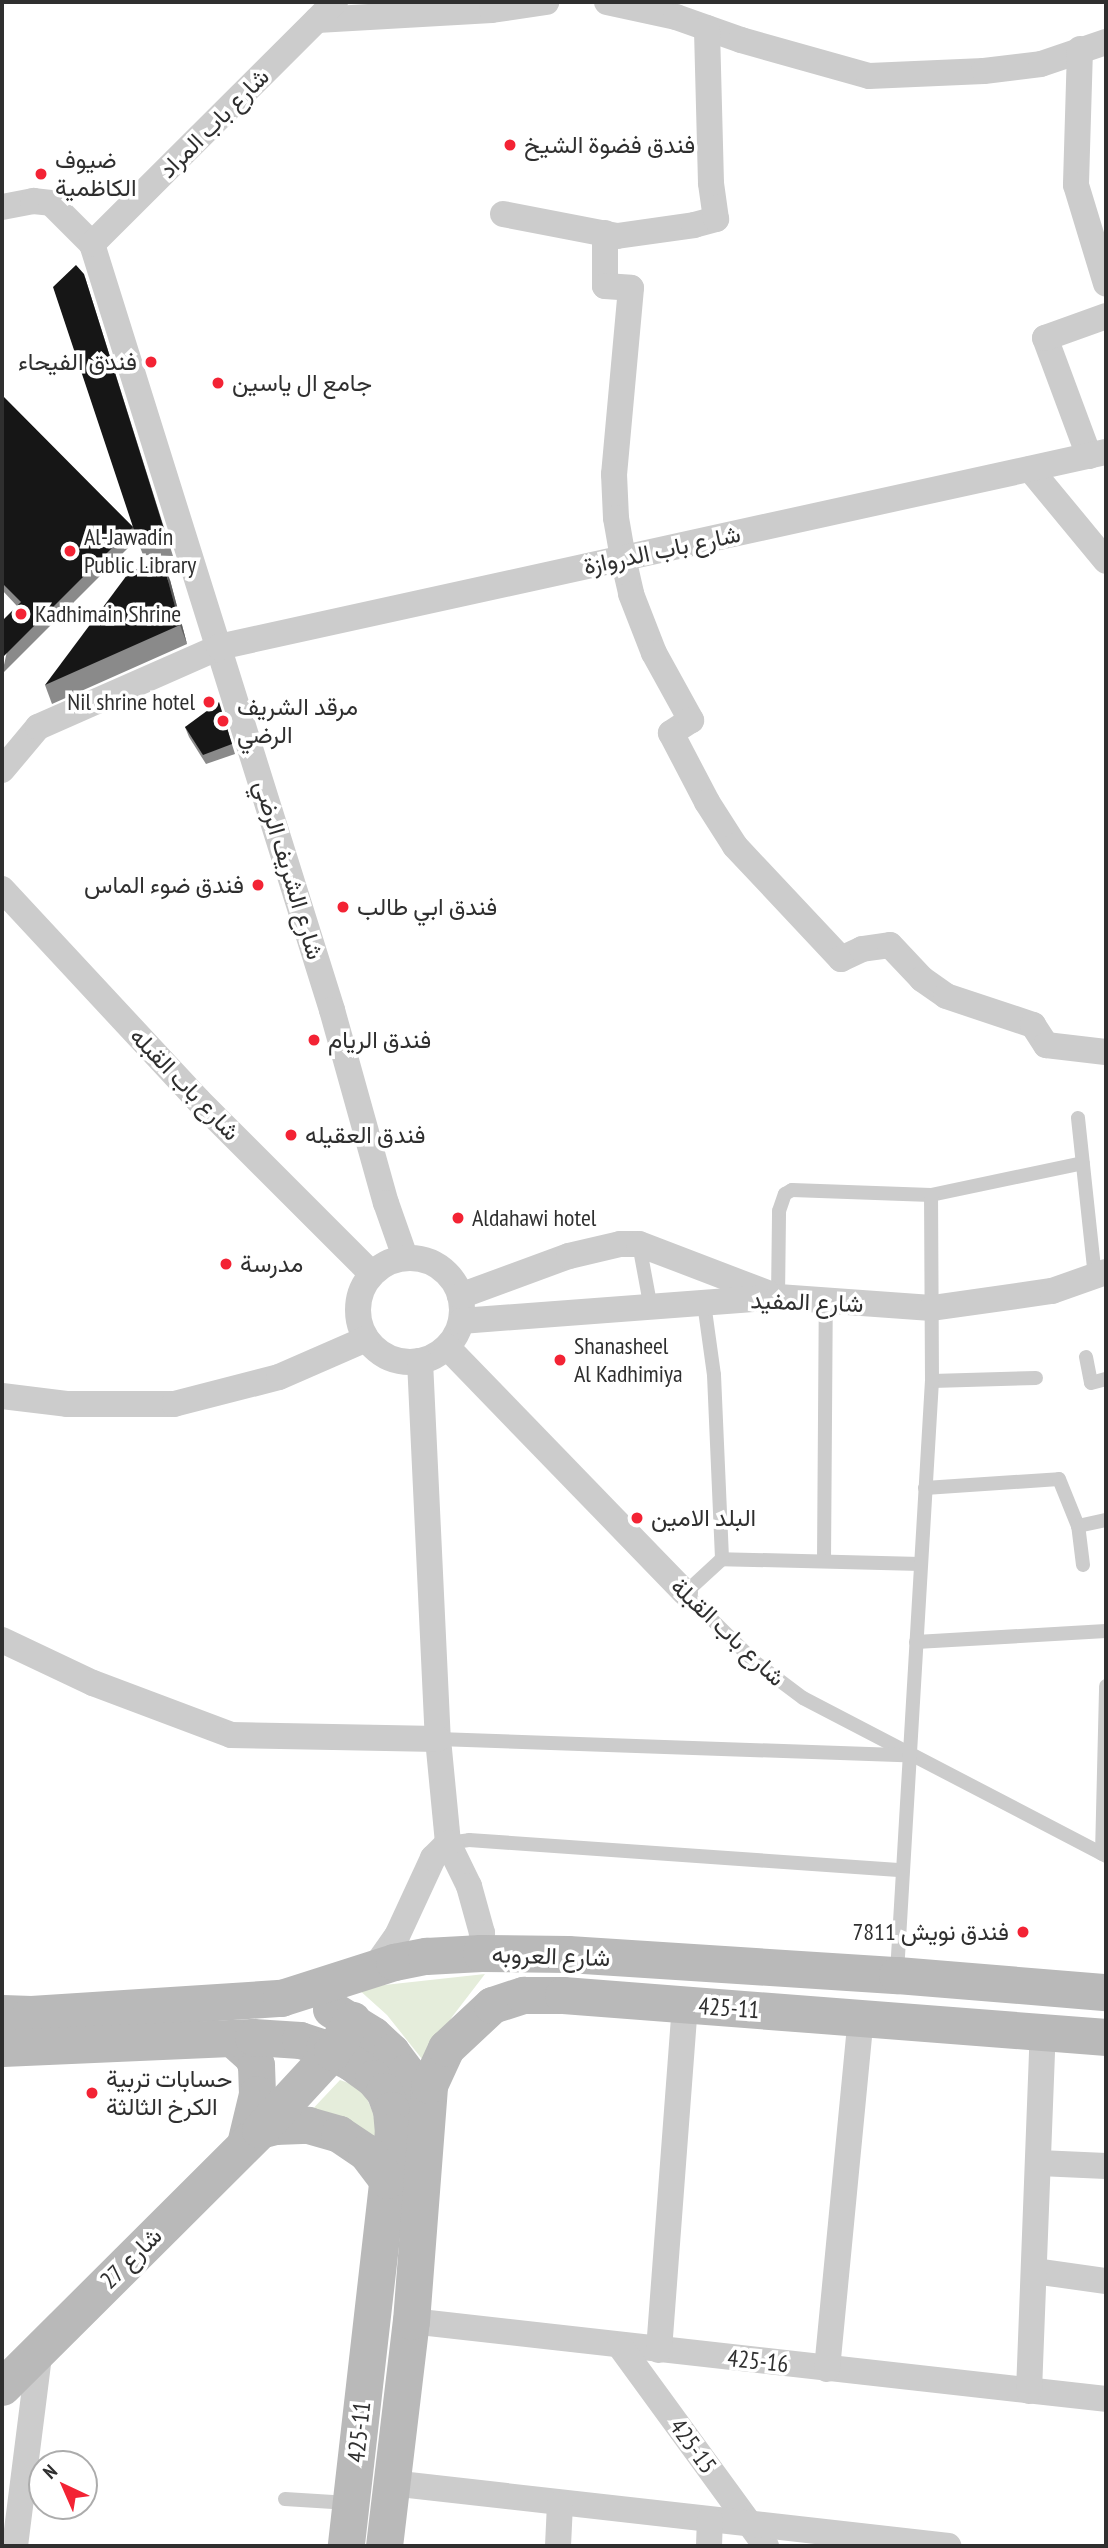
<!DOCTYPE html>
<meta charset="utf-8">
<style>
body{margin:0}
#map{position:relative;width:1108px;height:2548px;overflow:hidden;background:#fff;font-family:"PT Sans Narrow",Vazirmatn,sans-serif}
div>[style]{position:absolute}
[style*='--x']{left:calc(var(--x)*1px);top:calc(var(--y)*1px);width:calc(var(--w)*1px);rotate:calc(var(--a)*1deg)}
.green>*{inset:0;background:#e5eddb}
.lane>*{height:14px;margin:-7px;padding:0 7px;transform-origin:7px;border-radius:7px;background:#ccc}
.street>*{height:26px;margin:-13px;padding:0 13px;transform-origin:13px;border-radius:13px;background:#ccc}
.street>.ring{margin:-13px;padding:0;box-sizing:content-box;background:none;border:26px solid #ccc;border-radius:50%}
.secondary>*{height:37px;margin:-18.5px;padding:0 18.5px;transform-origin:18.5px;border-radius:18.5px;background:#b9b9b9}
.wall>*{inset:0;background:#8a8a8a}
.shaded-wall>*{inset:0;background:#5c5c5c;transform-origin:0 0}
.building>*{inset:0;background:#161616}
.dots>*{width:19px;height:19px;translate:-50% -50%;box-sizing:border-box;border:4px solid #fff;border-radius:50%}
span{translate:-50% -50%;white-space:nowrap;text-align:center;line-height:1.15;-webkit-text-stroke:7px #fff;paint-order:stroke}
.street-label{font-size:24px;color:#2f2f2f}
.poi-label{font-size:24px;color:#2f2f2f}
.left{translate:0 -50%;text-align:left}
.right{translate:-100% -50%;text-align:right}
.frame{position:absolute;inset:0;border:4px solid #2f2f2f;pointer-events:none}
.north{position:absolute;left:28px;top:2450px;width:70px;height:70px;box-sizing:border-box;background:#fff;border:2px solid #acacac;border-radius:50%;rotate:316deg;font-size:19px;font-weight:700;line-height:28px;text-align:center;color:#2f2f2f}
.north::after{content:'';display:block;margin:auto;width:24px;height:32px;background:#f32334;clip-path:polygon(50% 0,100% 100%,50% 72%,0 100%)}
</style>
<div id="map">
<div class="green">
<div style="clip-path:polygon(485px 1974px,452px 2017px,426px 2064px,387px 2015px,357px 1988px)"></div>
<div style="clip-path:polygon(340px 2080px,354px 2085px,366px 2096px,373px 2113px,379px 2143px,307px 2115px)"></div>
</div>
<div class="lane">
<div style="--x:1078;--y:1118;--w:161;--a:83.9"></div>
<div style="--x:639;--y:1244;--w:66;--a:79.5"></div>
<div style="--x:778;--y:1297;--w:86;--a:-89.3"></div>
<div style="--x:779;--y:1211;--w:18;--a:-71"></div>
<div style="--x:785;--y:1194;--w:8;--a:-30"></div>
<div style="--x:792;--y:1190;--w:139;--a:2.1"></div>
<div style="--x:931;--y:1195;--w:155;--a:-11.9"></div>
<div style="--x:704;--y:1303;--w:73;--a:82.1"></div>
<div style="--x:714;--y:1375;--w:184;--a:87.5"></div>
<div style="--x:1086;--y:1357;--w:26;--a:79"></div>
<div style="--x:1091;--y:1383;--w:16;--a:-15"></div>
<div style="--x:932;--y:1381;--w:104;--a:-1.7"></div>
<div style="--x:925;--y:1488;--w:134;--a:-3.8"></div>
<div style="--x:1059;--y:1479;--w:51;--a:68"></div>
<div style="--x:824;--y:1561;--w:259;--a:-89.6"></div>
<div style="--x:921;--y:1564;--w:199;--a:-178.6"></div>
<div style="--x:722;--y:1559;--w:50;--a:137.4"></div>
<div style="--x:685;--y:1593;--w:98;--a:44.6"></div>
<div style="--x:755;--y:1662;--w:60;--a:36.9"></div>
<div style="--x:803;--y:1698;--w:342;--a:27.5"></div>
<div style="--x:1083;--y:1565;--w:39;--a:-97"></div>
<div style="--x:1078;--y:1526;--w:29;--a:-12"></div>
<div style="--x:916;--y:1642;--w:190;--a:-3.3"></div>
<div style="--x:438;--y:1739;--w:467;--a:2"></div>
<div style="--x:448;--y:1843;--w:21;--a:-8"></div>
<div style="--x:469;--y:1840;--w:434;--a:4"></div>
<div style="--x:1102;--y:1854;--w:168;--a:-88.6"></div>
<div style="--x:897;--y:1973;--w:593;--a:-86.62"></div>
<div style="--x:932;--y:1381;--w:186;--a:-90.3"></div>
<div style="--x:285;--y:2499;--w:64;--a:3.6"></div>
</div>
<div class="street">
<div style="--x:607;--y:2;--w:71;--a:12.3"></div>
<div style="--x:676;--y:17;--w:69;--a:19.5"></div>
<div style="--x:741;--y:40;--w:133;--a:15.7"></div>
<div style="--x:869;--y:76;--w:115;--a:-2.5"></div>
<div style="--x:984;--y:71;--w:57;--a:-7"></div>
<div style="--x:1041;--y:64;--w:69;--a:-18.7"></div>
<div style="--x:317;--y:20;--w:175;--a:-3.3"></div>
<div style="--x:492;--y:10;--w:55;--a:-8.4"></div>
<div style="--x:1080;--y:49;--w:136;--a:91.7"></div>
<div style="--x:1076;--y:185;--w:103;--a:73.1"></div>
<div style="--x:2;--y:207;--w:32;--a:-11"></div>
<div style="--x:33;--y:201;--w:18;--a:6"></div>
<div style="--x:51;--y:203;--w:58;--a:45"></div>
<div style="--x:92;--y:244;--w:803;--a:72.6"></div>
<div style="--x:332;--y:1010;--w:200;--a:74.4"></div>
<div style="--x:386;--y:1203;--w:57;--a:70.6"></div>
<div style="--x:503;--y:214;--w:116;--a:10.9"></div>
<div style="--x:617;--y:236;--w:78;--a:-8.1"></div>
<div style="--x:694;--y:225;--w:23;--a:-15"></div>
<div style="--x:716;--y:219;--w:36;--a:-98"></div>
<div style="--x:711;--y:183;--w:155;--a:-91.5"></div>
<div style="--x:605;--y:233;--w:53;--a:90"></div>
<div style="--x:605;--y:286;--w:26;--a:4"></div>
<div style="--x:631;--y:288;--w:187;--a:95.2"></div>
<div style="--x:614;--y:474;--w:44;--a:87.4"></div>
<div style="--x:616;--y:518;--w:41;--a:80.1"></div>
<div style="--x:623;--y:558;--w:37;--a:77"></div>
<div style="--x:631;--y:594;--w:63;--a:68.7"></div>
<div style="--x:654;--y:653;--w:77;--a:61.1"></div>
<div style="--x:691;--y:720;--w:24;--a:147"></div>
<div style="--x:671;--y:733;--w:78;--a:62.4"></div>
<div style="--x:707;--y:802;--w:52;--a:57.5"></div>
<div style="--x:735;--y:846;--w:155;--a:46.8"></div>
<div style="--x:841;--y:959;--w:23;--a:-25"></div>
<div style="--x:862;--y:949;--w:28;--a:-8"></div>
<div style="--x:890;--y:945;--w:47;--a:46.7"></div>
<div style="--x:922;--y:979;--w:29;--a:35"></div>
<div style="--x:946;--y:996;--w:92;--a:18.4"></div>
<div style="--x:1033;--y:1025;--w:24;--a:57"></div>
<div style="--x:1046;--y:1045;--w:60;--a:6.7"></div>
<div style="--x:92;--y:244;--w:343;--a:-44.9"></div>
<div style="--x:1089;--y:456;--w:126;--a:-110.4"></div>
<div style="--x:1045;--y:338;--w:65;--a:-19.8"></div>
<div style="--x:1030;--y:469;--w:119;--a:50.4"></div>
<div style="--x:2;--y:770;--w:56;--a:-50.1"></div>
<div style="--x:38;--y:727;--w:198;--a:-23.8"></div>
<div style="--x:219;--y:647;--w:908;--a:-12.4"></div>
<div style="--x:2;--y:889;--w:288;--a:47.1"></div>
<div style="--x:198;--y:1100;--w:246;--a:45"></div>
<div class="ring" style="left:358px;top:1258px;width:78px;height:78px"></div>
<div style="--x:460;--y:1296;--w:116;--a:-20.2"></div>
<div style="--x:569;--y:1256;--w:52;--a:-13.2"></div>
<div style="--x:620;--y:1244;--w:19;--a:0"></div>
<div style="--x:639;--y:1244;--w:140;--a:20.9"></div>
<div style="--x:461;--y:1321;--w:318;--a:-4.3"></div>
<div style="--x:778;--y:1297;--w:154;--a:4.1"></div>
<div style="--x:932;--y:1308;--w:121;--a:-8.1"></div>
<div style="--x:1052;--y:1291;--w:57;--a:-19.4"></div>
<div style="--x:447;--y:1347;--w:342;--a:45.9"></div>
<div style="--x:420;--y:1361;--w:378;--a:87.3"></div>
<div style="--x:438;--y:1739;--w:104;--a:84.5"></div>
<div style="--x:448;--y:1843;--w:48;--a:64"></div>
<div style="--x:469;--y:1886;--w:49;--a:74.5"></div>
<div style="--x:482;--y:1933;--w:20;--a:93"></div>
<div style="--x:2;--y:1396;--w:65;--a:7"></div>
<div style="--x:67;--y:1404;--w:107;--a:0"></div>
<div style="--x:174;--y:1404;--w:108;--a:-14.4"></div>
<div style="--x:279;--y:1377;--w:95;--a:-23.6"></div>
<div style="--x:2;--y:1640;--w:101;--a:25.3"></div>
<div style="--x:93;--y:1683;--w:147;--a:20.6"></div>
<div style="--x:231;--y:1735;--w:207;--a:1.1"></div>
<div style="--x:375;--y:1967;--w:38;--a:-55"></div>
<div style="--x:397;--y:1936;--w:86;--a:-65.2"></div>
<div style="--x:433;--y:1858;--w:21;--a:-45"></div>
<div style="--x:1039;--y:2163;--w:67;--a:2.6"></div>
<div style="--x:1034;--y:2271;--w:73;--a:7.9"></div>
<div style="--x:411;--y:2321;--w:699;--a:6.4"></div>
<div style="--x:620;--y:2346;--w:248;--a:53.9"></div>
<div style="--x:659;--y:2350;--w:347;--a:-85.7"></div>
<div style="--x:827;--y:2369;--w:353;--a:-84.5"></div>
<div style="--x:1029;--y:2391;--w:359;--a:-87.8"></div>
<div style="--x:391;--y:2483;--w:561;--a:6.45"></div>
<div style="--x:15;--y:2546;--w:199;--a:-82.8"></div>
<div style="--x:558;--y:2546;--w:42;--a:-87.3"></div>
<div style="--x:709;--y:2546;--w:26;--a:-88"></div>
</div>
<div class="secondary">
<div style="--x:331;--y:2009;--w:49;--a:31.8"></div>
<div style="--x:373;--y:2035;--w:25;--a:43"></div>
<div style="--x:391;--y:2052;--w:25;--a:53"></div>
<div style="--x:406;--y:2072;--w:49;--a:68.6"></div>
<div style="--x:2;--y:2013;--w:29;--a:2"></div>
<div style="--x:31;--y:2014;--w:251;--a:-3.7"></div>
<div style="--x:281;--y:1998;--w:119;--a:-17.7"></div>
<div style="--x:394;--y:1962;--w:33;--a:-11"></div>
<div style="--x:426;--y:1956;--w:55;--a:-3.1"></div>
<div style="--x:481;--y:1953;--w:87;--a:0.7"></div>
<div style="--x:568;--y:1954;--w:330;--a:3.7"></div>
<div style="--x:897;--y:1975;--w:210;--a:4.7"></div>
<div style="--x:232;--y:2038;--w:27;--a:42"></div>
<div style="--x:252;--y:2056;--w:10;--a:66"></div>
<div style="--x:256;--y:2065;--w:29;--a:88"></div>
<div style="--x:257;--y:2094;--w:51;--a:103.5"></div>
<div style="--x:2;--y:2048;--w:251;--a:-2.5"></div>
<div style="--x:253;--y:2037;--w:47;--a:3.7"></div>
<div style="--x:300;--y:2040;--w:25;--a:18"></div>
<div style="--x:324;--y:2048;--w:32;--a:28"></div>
<div style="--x:352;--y:2063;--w:26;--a:36"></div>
<div style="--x:373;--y:2078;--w:17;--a:50"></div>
<div style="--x:384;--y:2091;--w:20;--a:70"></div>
<div style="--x:391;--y:2110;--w:21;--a:85"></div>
<div style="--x:393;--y:2131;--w:418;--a:96.5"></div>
<div style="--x:260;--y:2130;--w:16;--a:-15"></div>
<div style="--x:275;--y:2126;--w:33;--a:-2"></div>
<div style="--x:308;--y:2125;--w:32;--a:16"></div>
<div style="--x:339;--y:2134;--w:32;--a:34"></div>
<div style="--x:366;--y:2152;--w:35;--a:53"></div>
<div style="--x:2;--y:2387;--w:364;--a:-44.9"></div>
<div style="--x:260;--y:2130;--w:106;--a:-47.3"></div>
<div style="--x:332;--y:2052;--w:38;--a:-58"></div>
<div style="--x:384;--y:2546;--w:227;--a:-83.2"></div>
<div style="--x:411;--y:2321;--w:237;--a:-85.6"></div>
<div style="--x:429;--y:2085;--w:41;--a:-65.3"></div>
<div style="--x:446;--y:2048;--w:63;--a:-43.1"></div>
<div style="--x:492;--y:2005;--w:33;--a:-18"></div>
<div style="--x:523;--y:1995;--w:40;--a:0"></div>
<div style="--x:563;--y:1995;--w:545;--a:4.42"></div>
</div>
<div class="wall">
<div style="clip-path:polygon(84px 274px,173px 556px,143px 555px,137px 539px,2px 674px,17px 606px,2px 590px,2px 399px,133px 527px)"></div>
<div style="clip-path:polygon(170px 580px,187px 644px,52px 704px,45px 685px)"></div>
<div style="clip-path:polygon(222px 712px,235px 754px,206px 764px,189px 737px,185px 727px)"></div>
</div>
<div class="shaded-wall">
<div style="left:133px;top:527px;width:13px;height:185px;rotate:72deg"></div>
<div style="clip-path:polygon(163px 562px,170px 580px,187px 644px,180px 625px)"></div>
</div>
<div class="building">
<div style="clip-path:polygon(76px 265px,84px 274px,169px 545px,139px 543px,133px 527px,2px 658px,2px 621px,21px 602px,2px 583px,2px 399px,4px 397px,133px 527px,53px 287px)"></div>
<div style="clip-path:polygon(163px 562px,180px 625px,45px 685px,130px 571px)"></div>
<div style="clip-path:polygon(219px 702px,232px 744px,203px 755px,185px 727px)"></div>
</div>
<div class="dots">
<div style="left:510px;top:145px;background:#f32334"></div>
<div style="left:41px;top:174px;background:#f32334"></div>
<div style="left:151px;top:362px;background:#f32334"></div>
<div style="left:218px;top:383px;background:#f32334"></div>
<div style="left:70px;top:551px;background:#f32334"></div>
<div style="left:21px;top:614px;background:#f32334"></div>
<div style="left:209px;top:702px;background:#f32334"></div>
<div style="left:223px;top:721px;background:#f32334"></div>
<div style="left:258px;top:885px;background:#f32334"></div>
<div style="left:343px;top:907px;background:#f32334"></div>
<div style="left:314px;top:1040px;background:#f32334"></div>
<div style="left:291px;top:1135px;background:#f32334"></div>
<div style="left:458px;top:1218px;background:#f32334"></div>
<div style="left:226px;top:1264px;background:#f32334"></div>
<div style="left:560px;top:1360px;background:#f32334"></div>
<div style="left:637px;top:1518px;background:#f32334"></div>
<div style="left:1023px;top:1932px;background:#f32334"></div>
<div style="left:92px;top:2093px;background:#f32334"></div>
</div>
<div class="street-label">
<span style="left:214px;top:123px;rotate:-45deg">شارع باب المراد</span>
<span style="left:662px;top:550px;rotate:-12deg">شارع باب الدروازة</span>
<span style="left:289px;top:870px;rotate:73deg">شارع الشريف الرضي</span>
<span style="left:185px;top:1084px;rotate:46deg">شارع باب القبله</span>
<span style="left:807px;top:1302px;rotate:2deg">شارع المفيد</span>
<span style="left:728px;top:1632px;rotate:43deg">شارع باب القبلة</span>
<span style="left:551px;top:1956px;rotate:2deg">شارع العروبه</span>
<span style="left:729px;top:2008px;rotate:4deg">425-11</span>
<span style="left:131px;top:2258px;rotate:-45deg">شارع 27</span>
<span style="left:758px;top:2361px;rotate:6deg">425-16</span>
<span style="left:359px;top:2432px;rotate:-84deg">425-11</span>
<span style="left:693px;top:2446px;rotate:54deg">425-15</span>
</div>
<div class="poi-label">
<span class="left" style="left:524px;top:145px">فندق فضوة الشيخ</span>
<span class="left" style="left:55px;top:174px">ضيوف<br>الكاظمية</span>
<span class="right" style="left:137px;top:362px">فندق الفيحاء</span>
<span class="left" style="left:232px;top:383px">جامع ال ياسين</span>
<span class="left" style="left:84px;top:551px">Al-Jawadin<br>Public Library</span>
<span class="left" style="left:35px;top:614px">Kadhimain Shrine</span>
<span class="right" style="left:195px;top:702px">Nil shrine hotel</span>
<span class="left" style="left:237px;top:721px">مرقد الشريف<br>الرضي</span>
<span class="right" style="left:244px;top:885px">فندق ضوء الماس</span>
<span class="left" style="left:357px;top:907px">فندق ابي طالب</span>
<span class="left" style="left:328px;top:1040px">فندق الريام</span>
<span class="left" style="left:305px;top:1135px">فندق العقيله</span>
<span class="left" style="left:472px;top:1218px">Aldahawi hotel</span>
<span class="left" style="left:240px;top:1264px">مدرسة</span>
<span class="left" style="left:574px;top:1360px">Shanasheel<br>Al Kadhimiya</span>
<span class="left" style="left:651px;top:1518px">البلد الامين</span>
<span class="right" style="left:1009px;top:1932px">فندق نويش 7811</span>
<span class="left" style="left:106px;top:2093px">حسابات تربية<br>الكرخ الثالثة</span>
</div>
<div class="frame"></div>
<div class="north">N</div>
</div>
